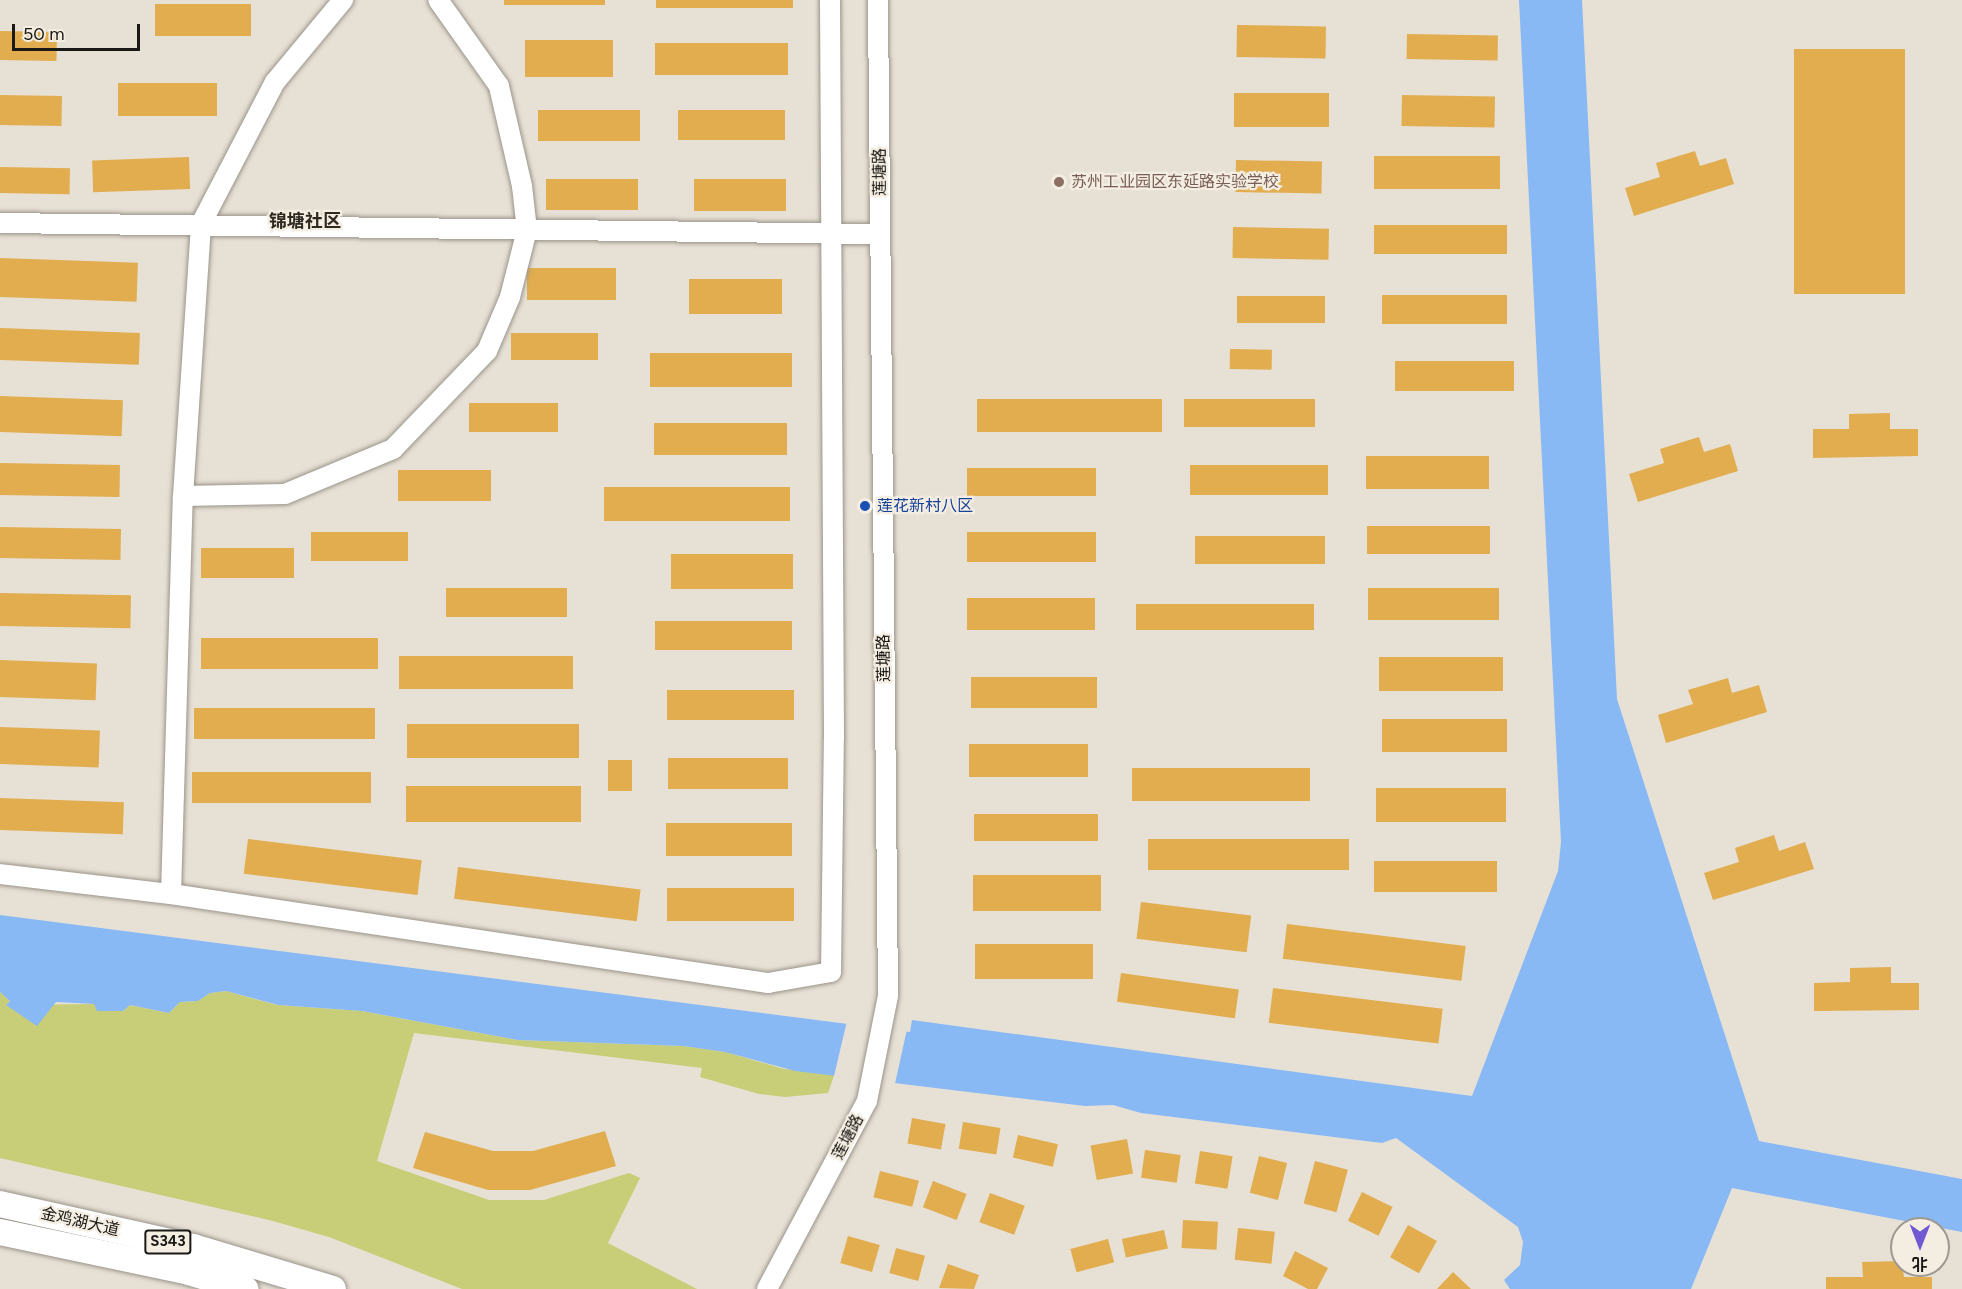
<!DOCTYPE html>
<meta charset="utf-8">
<style>
body{margin:0}
#map{position:relative;width:1962px;height:1289px;overflow:hidden;background:#e7e0d5;font-family:Figtree,"Noto Sans SC",sans-serif}
div>[style]{position:absolute}
[style*='--x']{left:calc(var(--x)*1px);top:calc(var(--y)*1px);width:calc(var(--w)*1px);rotate:calc(var(--a)*1deg)}
.green>*{inset:0;background:#c8ce77}
.water>*{inset:0;background:#88b9f5}
.pier>*{inset:0;background:#e7e0d5}
.building>*{inset:0;background:#e1ad4f;transform-origin:0 0}
.roads{filter:drop-shadow(0 0 2px #9a948a) drop-shadow(0 0 2px #9a948a)}
.minor>*{height:20px;margin:-10px;padding:0 10px;transform-origin:10px;border-radius:10px;background:#fff}
.major>*{height:26px;margin:-13px;padding:0 13px;transform-origin:13px;border-radius:13px;background:#fff}
.dots>*{width:16px;height:16px;translate:-50% -50%;box-sizing:border-box;border:3px solid #f4ede2;border-radius:50%}
span{translate:-50% -50%;white-space:nowrap;text-align:center;line-height:1.15;-webkit-text-stroke:4.5px #f4ede2;paint-order:stroke}
.shield-label span{padding:2px 4px;background:#f4ede2;border:2px solid;border-radius:4px;-webkit-text-stroke-width:0}
.shield-label{font-size:15px;color:#1b1915;font-weight:700}
.street-label{font-size:16px;color:#1b1915}
.education-label{font-size:16px;color:#785e54}
.left{translate:0 -50%;text-align:left}
.transit-label{font-size:16px;color:#164399}
.neighbourhood-label{font-size:18px;color:#2e2921;font-weight:700}
.north{position:absolute;left:1890px;top:1217px;width:60px;height:60px;box-sizing:border-box;background:#f4ede2;border:2px solid #9d9890;border-radius:50%;rotate:180deg;font-size:16px;font-weight:700;line-height:24px;text-align:center;color:#1b1915}
.north::after{content:'';display:block;margin:auto;width:21px;height:27px;background:#7159d3;clip-path:polygon(50% 0,100% 100%,50% 72%,0 100%)}
.scale{position:absolute;left:12px;top:24px;width:128px;height:27px;box-sizing:border-box;border:3px solid #1b1915;border-top:0;padding-left:8px;font-size:18px;line-height:21px;white-space:nowrap;color:#1b1915;-webkit-text-stroke:4px #f4ede2;paint-order:stroke}
</style>
<div id="map">
<div class="green">
<div style="clip-path:polygon(226px 991px,277px 1005px,362px 1011px,518px 1040px,683px 1046px,726px 1052px,784px 1069px,835px 1073px,828px 1093px,785px 1097px,759px 1094px,700px 1077px,702px 1068px,414px 1033px,377px 1161px,489px 1200px,544px 1200px,629px 1173px,640px 1178px,608px 1243px,697px 1289px,462px 1289px,329px 1237px,273px 1221px,0 1158px,0 992px,10px 1001px,6px 1005px,94px 1004px,123px 1011px,130px 1005px,169px 1013px,180px 1002px,198px 1001px,210px 993px)"></div>
</div>
<div class="water">
<div style="clip-path:polygon(1519px 0,1582px 0,1617px 699px,1759px 1141px,1962px 1179px,1962px 1232px,1732px 1188px,1691px 1289px,1510px 1289px,1504px 1280px,1520px 1265px,1523px 1242px,1518px 1227px,1396px 1138px,1382px 1143px,1141px 1113px,1113px 1105px,1085px 1106px,795px 1071px,725px 1052px,683px 1046px,518px 1040px,362px 1011px,278px 1005px,226px 991px,210px 993px,198px 1001px,180px 1002px,169px 1013px,130px 1005px,123px 1011px,97px 1011px,94px 1004px,56px 1002px,37px 1026px,6px 1005px,10px 1001px,0 992px,0 915px,910px 1032px,912px 1020px,1472px 1096px,1558px 871px,1561px 842px)"></div>
</div>
<div class="pier">
<div style="clip-path:polygon(847px 1021px,907px 1029px,895px 1084px,834px 1076px)"></div>
</div>
<div class="building">
<div style="left:504px;top:0;width:101px;height:5px"></div>
<div style="left:656px;top:0;width:137px;height:8px"></div>
<div style="left:155px;top:4px;width:96px;height:32px"></div>
<div style="left:1237px;top:25px;width:89px;height:32px;rotate:1deg"></div>
<div style="left:0;top:31px;width:57px;height:29px;rotate:1deg"></div>
<div style="left:1407px;top:34px;width:91px;height:25px;rotate:1deg"></div>
<div style="left:525px;top:40px;width:88px;height:37px"></div>
<div style="left:655px;top:43px;width:133px;height:32px"></div>
<div style="left:1794px;top:49px;width:111px;height:245px"></div>
<div style="left:118px;top:83px;width:99px;height:33px"></div>
<div style="left:1234px;top:93px;width:95px;height:34px"></div>
<div style="left:0;top:95px;width:62px;height:30px;rotate:1deg"></div>
<div style="left:1402px;top:95px;width:93px;height:31px;rotate:1deg"></div>
<div style="left:538px;top:110px;width:102px;height:31px"></div>
<div style="left:678px;top:110px;width:107px;height:30px"></div>
<div style="clip-path:polygon(1695px 151px,1700px 166px,1726px 158px,1734px 184px,1634px 216px,1625px 188px,1660px 177px,1656px 163px)"></div>
<div style="left:1374px;top:156px;width:126px;height:33px"></div>
<div style="left:189px;top:157px;width:32px;height:97px;rotate:88deg"></div>
<div style="left:1236px;top:160px;width:86px;height:32px;rotate:1deg"></div>
<div style="left:0;top:167px;width:70px;height:26px;rotate:1deg"></div>
<div style="left:546px;top:179px;width:92px;height:31px"></div>
<div style="left:694px;top:179px;width:92px;height:32px"></div>
<div style="left:1374px;top:225px;width:133px;height:29px"></div>
<div style="left:1233px;top:227px;width:96px;height:31px;rotate:1deg"></div>
<div style="left:0;top:258px;width:138px;height:39px;rotate:2deg"></div>
<div style="left:527px;top:268px;width:89px;height:32px"></div>
<div style="left:689px;top:279px;width:93px;height:35px"></div>
<div style="left:1382px;top:295px;width:125px;height:29px"></div>
<div style="left:1237px;top:296px;width:88px;height:27px"></div>
<div style="left:0;top:328px;width:140px;height:32px;rotate:2deg"></div>
<div style="left:511px;top:333px;width:87px;height:27px"></div>
<div style="left:1230px;top:349px;width:42px;height:20px;rotate:1deg"></div>
<div style="left:650px;top:353px;width:142px;height:34px"></div>
<div style="left:1395px;top:361px;width:119px;height:30px"></div>
<div style="left:0;top:396px;width:123px;height:36px;rotate:2deg"></div>
<div style="left:977px;top:399px;width:185px;height:33px"></div>
<div style="left:1184px;top:399px;width:131px;height:28px"></div>
<div style="left:469px;top:403px;width:89px;height:29px"></div>
<div style="clip-path:polygon(1890px 413px,1890px 429px,1918px 429px,1918px 456px,1813px 458px,1813px 429px,1849px 429px,1849px 414px)"></div>
<div style="left:654px;top:423px;width:133px;height:32px"></div>
<div style="clip-path:polygon(1699px 437px,1704px 452px,1730px 444px,1738px 471px,1638px 502px,1629px 474px,1664px 463px,1660px 449px)"></div>
<div style="left:1366px;top:456px;width:123px;height:33px"></div>
<div style="left:0;top:463px;width:120px;height:32px;rotate:1deg"></div>
<div style="left:1190px;top:465px;width:138px;height:30px"></div>
<div style="left:967px;top:468px;width:129px;height:28px"></div>
<div style="left:398px;top:470px;width:93px;height:31px"></div>
<div style="left:604px;top:487px;width:186px;height:34px"></div>
<div style="left:1367px;top:526px;width:123px;height:28px"></div>
<div style="left:0;top:527px;width:121px;height:31px;rotate:1deg"></div>
<div style="left:311px;top:532px;width:97px;height:29px"></div>
<div style="left:967px;top:532px;width:129px;height:30px"></div>
<div style="left:1195px;top:536px;width:130px;height:28px"></div>
<div style="left:201px;top:548px;width:93px;height:30px"></div>
<div style="left:671px;top:554px;width:122px;height:35px"></div>
<div style="left:446px;top:588px;width:121px;height:29px"></div>
<div style="left:1368px;top:588px;width:131px;height:32px"></div>
<div style="left:0;top:593px;width:131px;height:33px;rotate:1deg"></div>
<div style="left:967px;top:598px;width:128px;height:32px"></div>
<div style="left:1136px;top:604px;width:178px;height:26px"></div>
<div style="left:655px;top:621px;width:137px;height:29px"></div>
<div style="left:201px;top:638px;width:177px;height:31px"></div>
<div style="left:399px;top:656px;width:174px;height:33px"></div>
<div style="left:1379px;top:657px;width:124px;height:34px"></div>
<div style="left:0;top:660px;width:97px;height:37px;rotate:2deg"></div>
<div style="left:971px;top:677px;width:126px;height:31px"></div>
<div style="clip-path:polygon(1728px 678px,1732px 693px,1759px 685px,1767px 712px,1666px 743px,1658px 715px,1693px 704px,1688px 690px)"></div>
<div style="left:667px;top:690px;width:127px;height:30px"></div>
<div style="left:194px;top:708px;width:181px;height:31px"></div>
<div style="left:1382px;top:719px;width:125px;height:33px"></div>
<div style="left:407px;top:724px;width:172px;height:34px"></div>
<div style="left:0;top:727px;width:100px;height:37px;rotate:2deg"></div>
<div style="left:969px;top:744px;width:119px;height:33px"></div>
<div style="left:668px;top:758px;width:120px;height:31px"></div>
<div style="left:608px;top:760px;width:24px;height:31px"></div>
<div style="left:1310px;top:768px;width:33px;height:178px;rotate:90deg"></div>
<div style="left:192px;top:772px;width:179px;height:31px"></div>
<div style="left:406px;top:786px;width:175px;height:36px"></div>
<div style="left:1376px;top:788px;width:130px;height:34px"></div>
<div style="left:0;top:798px;width:124px;height:32px;rotate:2deg"></div>
<div style="left:974px;top:814px;width:124px;height:27px"></div>
<div style="left:666px;top:823px;width:126px;height:33px"></div>
<div style="clip-path:polygon(1774px 835px,1779px 851px,1805px 842px,1814px 869px,1713px 900px,1704px 873px,1739px 862px,1735px 848px)"></div>
<div style="left:248px;top:839px;width:175px;height:35px;rotate:7deg"></div>
<div style="left:1148px;top:839px;width:201px;height:31px"></div>
<div style="left:1374px;top:861px;width:123px;height:31px"></div>
<div style="left:458px;top:867px;width:184px;height:32px;rotate:7deg"></div>
<div style="left:973px;top:875px;width:128px;height:36px"></div>
<div style="left:667px;top:888px;width:127px;height:33px"></div>
<div style="left:1141px;top:902px;width:111px;height:37px;rotate:7deg"></div>
<div style="left:1287px;top:924px;width:180px;height:35px;rotate:7deg"></div>
<div style="left:975px;top:944px;width:118px;height:35px"></div>
<div style="clip-path:polygon(1891px 967px,1891px 983px,1919px 983px,1919px 1010px,1814px 1011px,1814px 983px,1850px 982px,1850px 968px)"></div>
<div style="left:1121px;top:973px;width:119px;height:29px;rotate:8deg"></div>
<div style="left:1273px;top:988px;width:171px;height:35px;rotate:7deg"></div>
<div style="left:912px;top:1118px;width:34px;height:26px;rotate:10deg"></div>
<div style="left:963px;top:1122px;width:38px;height:27px;rotate:9deg"></div>
<div style="clip-path:polygon(605px 1131px,616px 1166px,530px 1190px,488px 1190px,413px 1168px,425px 1132px,493px 1151px,533px 1151px)"></div>
<div style="left:1018px;top:1135px;width:41px;height:23px;rotate:13deg"></div>
<div style="left:1127px;top:1139px;width:35px;height:37px;rotate:80deg"></div>
<div style="left:1145px;top:1150px;width:36px;height:28px;rotate:8deg"></div>
<div style="left:1200px;top:1151px;width:33px;height:33px;rotate:9deg"></div>
<div style="left:1259px;top:1156px;width:29px;height:38px;rotate:14deg"></div>
<div style="left:1315px;top:1161px;width:34px;height:44px;rotate:15deg"></div>
<div style="left:880px;top:1171px;width:40px;height:27px;rotate:14deg"></div>
<div style="left:933px;top:1181px;width:36px;height:28px;rotate:21deg"></div>
<div style="left:1362px;top:1192px;width:34px;height:32px;rotate:26deg"></div>
<div style="left:990px;top:1193px;width:37px;height:31px;rotate:20deg"></div>
<div style="left:1183px;top:1220px;width:35px;height:28px;rotate:3deg"></div>
<div style="left:1408px;top:1225px;width:33px;height:37px;rotate:29deg"></div>
<div style="left:1238px;top:1228px;width:37px;height:32px;rotate:6deg"></div>
<div style="left:1164px;top:1230px;width:19px;height:43px;rotate:78deg"></div>
<div style="left:848px;top:1236px;width:33px;height:28px;rotate:16deg"></div>
<div style="left:1108px;top:1239px;width:24px;height:39px;rotate:75deg"></div>
<div style="left:896px;top:1248px;width:30px;height:26px;rotate:15deg"></div>
<div style="clip-path:polygon(1295px 1251px,1328px 1268px,1317px 1289px,1308px 1289px,1283px 1276px)"></div>
<div style="clip-path:polygon(1902px 1261px,1904px 1277px,1932px 1277px,1932px 1289px,1826px 1289px,1826px 1277px,1863px 1277px,1862px 1262px)"></div>
<div style="clip-path:polygon(948px 1264px,979px 1275px,974px 1289px,939px 1288px)"></div>
<div style="clip-path:polygon(1453px 1272px,1471px 1289px,1437px 1289px)"></div>
</div>
<div class="roads">
<div class="minor">
<div style="--x:0;--y:223;--w:880;--a:0.72"></div>
<div style="--x:183;--y:496;--w:102;--a:-1.1"></div>
<div style="--x:285;--y:494;--w:117;--a:-22.6"></div>
<div style="--x:393;--y:449;--w:136;--a:-46.2"></div>
<div style="--x:487;--y:351;--w:59;--a:-66.9"></div>
<div style="--x:510;--y:297;--w:69;--a:-75.8"></div>
<div style="--x:527;--y:230;--w:44;--a:-96.5"></div>
<div style="--x:522;--y:186;--w:103;--a:-103"></div>
<div style="--x:499;--y:86;--w:105;--a:-125.3"></div>
<div style="--x:0;--y:874;--w:172;--a:6.7"></div>
<div style="--x:171;--y:894;--w:398;--a:-88.3"></div>
<div style="--x:183;--y:496;--w:273;--a:-86.2"></div>
<div style="--x:201;--y:224;--w:160;--a:-62.5"></div>
<div style="--x:275;--y:82;--w:107;--a:-50.3"></div>
<div style="--x:171;--y:894;--w:604;--a:8.48"></div>
<div style="--x:768;--y:983;--w:64;--a:-9.9"></div>
<div style="--x:831;--y:972;--w:234;--a:-89.3"></div>
<div style="--x:834;--y:738;--w:738;--a:-90.31"></div>
<div style="--x:767;--y:1289;--w:213;--a:-62"></div>
<div style="--x:867;--y:1101;--w:107;--a:-78.7"></div>
<div style="--x:888;--y:996;--w:996;--a:-90.58"></div>
</div>
<div class="major">
<div style="--x:0;--y:1204;--w:198;--a:12.6"></div>
<div style="--x:193;--y:1247;--w:146;--a:16.7"></div>
<div style="--x:0;--y:1232;--w:193;--a:11.9"></div>
<div style="--x:189;--y:1272;--w:59;--a:16.9"></div>
</div>
</div>
<div class="dots">
<div style="left:1059px;top:182px;background:#8d6e63"></div>
<div style="left:865px;top:506px;background:#1a4fb4"></div>
</div>
<div class="shield-label">
<span style="left:168px;top:1242px">S343</span>
</div>
<div class="street-label">
<span style="left:880px;top:172px;rotate:-90deg">莲塘路</span>
<span style="left:884px;top:658px;rotate:-91deg">莲塘路</span>
<span style="left:848px;top:1137px;rotate:-62deg">莲塘路</span>
<span style="left:80px;top:1222px;rotate:13deg">金鸡湖大道</span>
</div>
<div class="education-label">
<span class="left" style="left:1071px;top:182px">苏州工业园区东延路实验学校</span>
</div>
<div class="transit-label">
<span class="left" style="left:877px;top:506px">莲花新村八区</span>
</div>
<div class="neighbourhood-label">
<span style="left:305px;top:221px">锦塘社区</span>
</div>
<div class="north">北</div>
<div class="scale">50 m</div>
</div>
